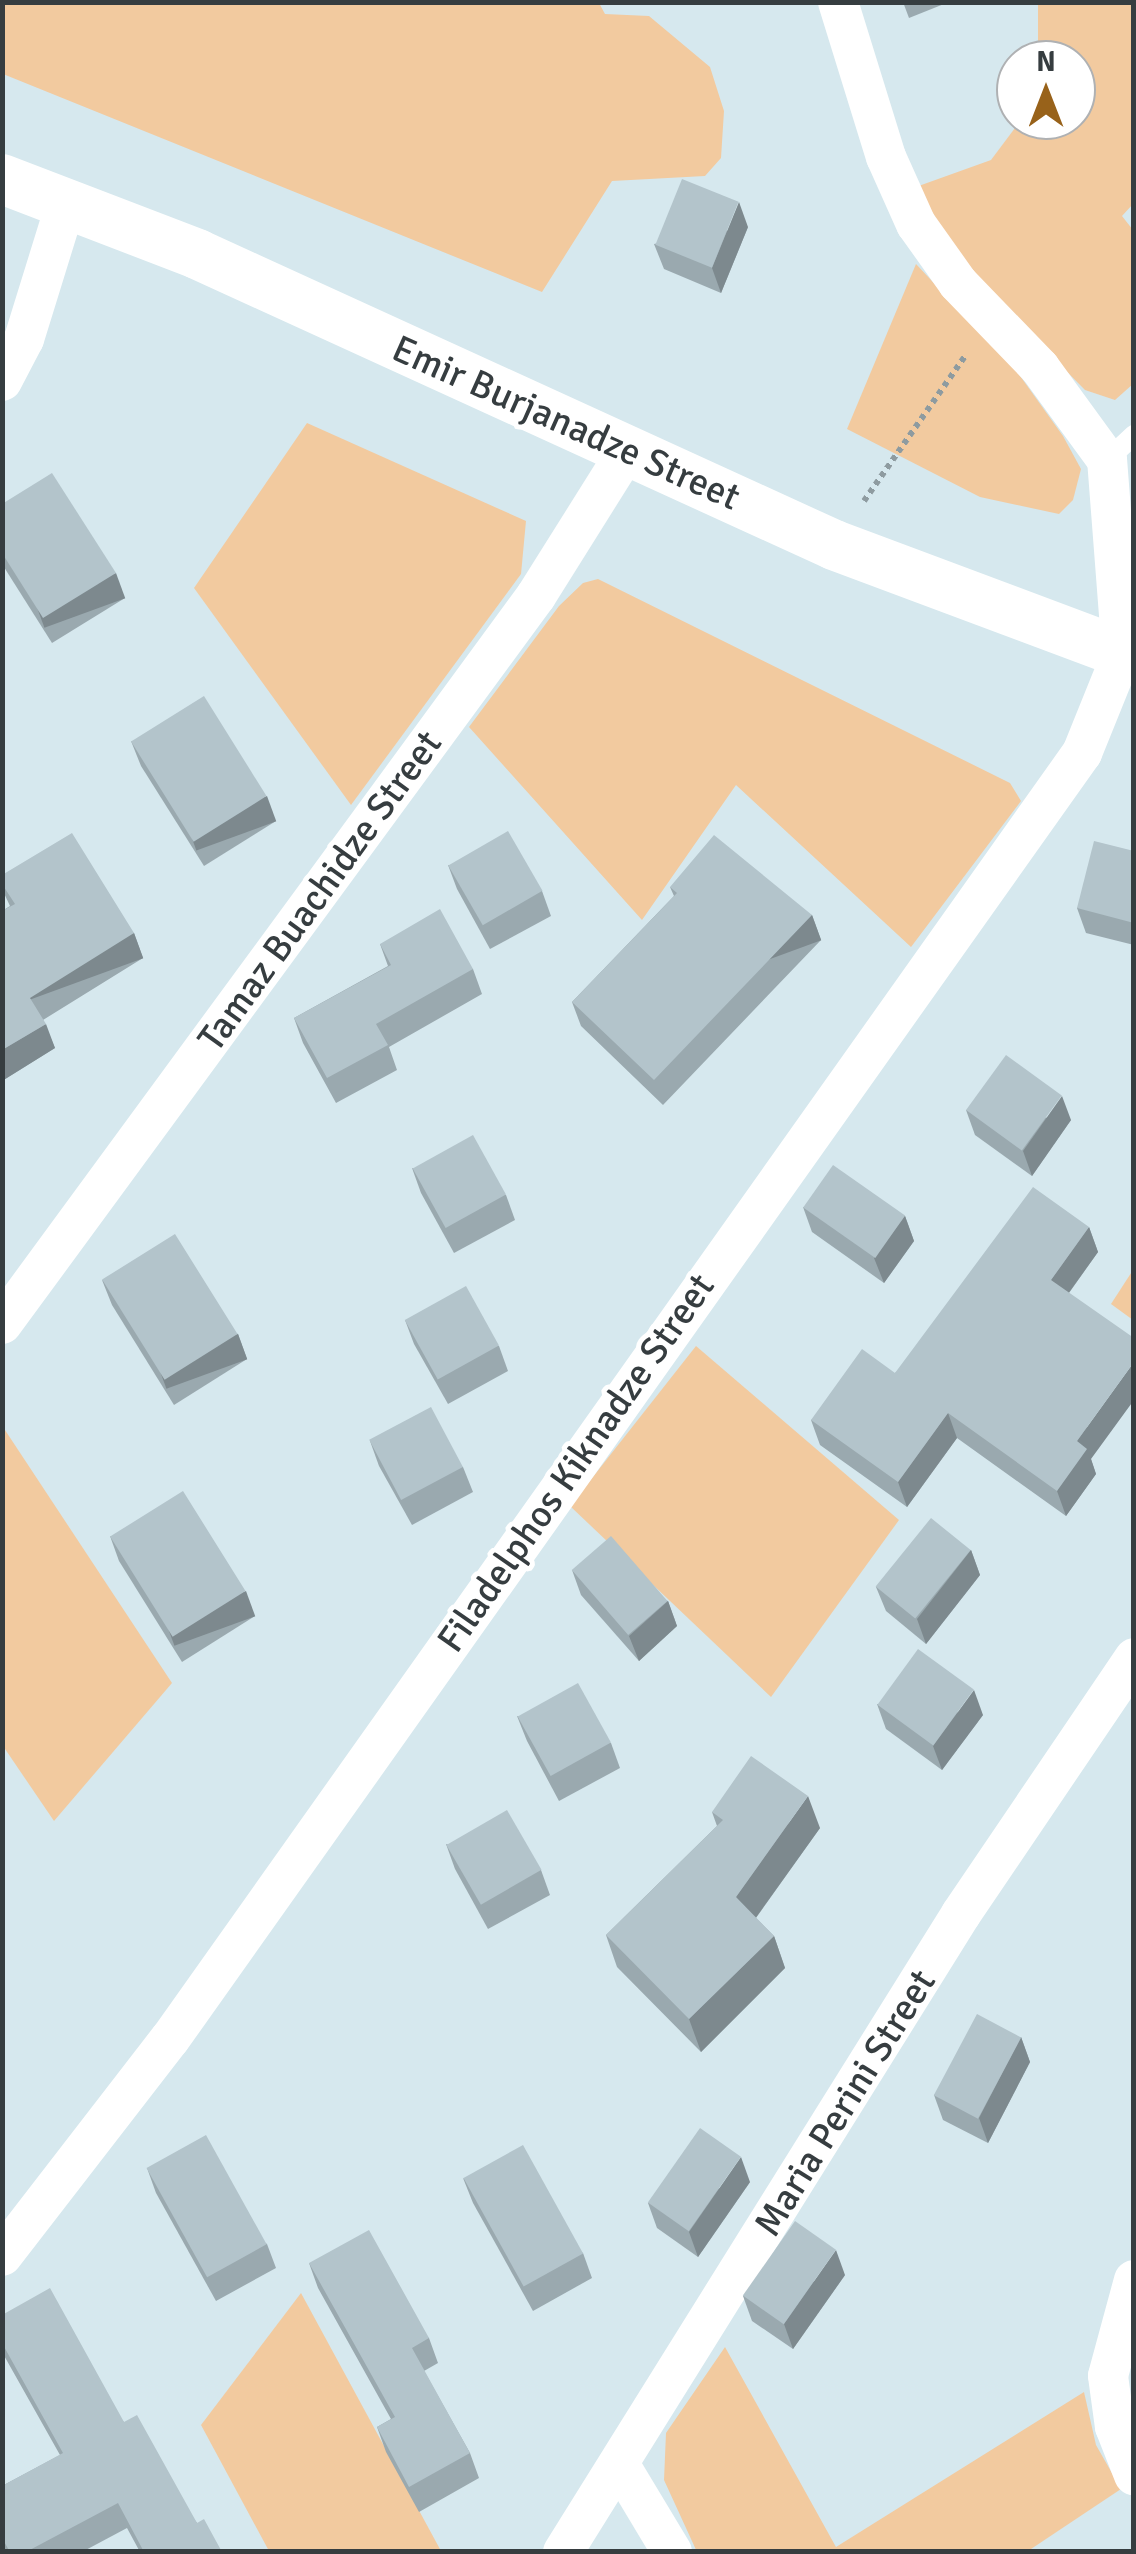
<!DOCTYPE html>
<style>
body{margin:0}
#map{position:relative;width:1136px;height:2554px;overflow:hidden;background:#d6e8ee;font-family:Signika,sans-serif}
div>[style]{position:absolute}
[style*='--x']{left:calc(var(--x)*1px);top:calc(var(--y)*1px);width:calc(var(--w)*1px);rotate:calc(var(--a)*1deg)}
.green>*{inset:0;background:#f2ca9f}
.path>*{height:6px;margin-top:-3px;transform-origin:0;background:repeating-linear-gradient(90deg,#8e9ba0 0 5px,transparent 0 10px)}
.service>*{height:20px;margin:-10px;padding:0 10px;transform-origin:10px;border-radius:10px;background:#fff}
.minor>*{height:40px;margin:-20px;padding:0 20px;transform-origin:20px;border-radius:20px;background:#fff}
.tertiary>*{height:50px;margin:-25px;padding:0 25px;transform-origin:25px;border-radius:25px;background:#fff}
.wall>*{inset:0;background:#9aa9af}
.shaded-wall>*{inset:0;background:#7d898e;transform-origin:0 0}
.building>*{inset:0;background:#b3c4cb;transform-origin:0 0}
span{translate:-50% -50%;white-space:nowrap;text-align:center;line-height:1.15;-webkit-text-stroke:10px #fff;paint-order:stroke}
.street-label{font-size:38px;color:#363d40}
.frame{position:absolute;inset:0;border:5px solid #363d40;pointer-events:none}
.north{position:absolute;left:996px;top:40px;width:100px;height:100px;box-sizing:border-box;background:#fff;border:2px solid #afb1b3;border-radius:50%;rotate:0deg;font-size:28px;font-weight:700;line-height:40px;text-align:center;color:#363d40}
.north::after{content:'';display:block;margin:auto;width:35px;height:45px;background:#98621a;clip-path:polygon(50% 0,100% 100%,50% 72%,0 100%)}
</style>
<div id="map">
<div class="green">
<div style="clip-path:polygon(2px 3px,599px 3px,605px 14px,649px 16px,710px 67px,724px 111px,721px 158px,705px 176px,612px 181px,542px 292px,3px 74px)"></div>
<div style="clip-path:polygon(1038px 3px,1133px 3px,1133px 204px,1122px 216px,1133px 230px,1133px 384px,1115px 400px,1085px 390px,984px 288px,913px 188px,991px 160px,1021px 120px,1076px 120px,1076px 60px,1038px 60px)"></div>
<div style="clip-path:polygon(916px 264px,1018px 373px,1063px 436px,1081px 469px,1073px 500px,1059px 514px,980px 497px,847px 429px)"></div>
<div style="clip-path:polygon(307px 423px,526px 521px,521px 574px,351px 805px,194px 588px)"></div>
<div style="clip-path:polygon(598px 579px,1010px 783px,1021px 801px,911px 947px,736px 785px,642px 920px,469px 727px,559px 606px,583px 583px)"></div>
<div style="clip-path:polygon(1133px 1270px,1133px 1320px,1111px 1304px)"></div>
<div style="clip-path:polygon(696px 1346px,899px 1520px,771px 1697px,570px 1506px)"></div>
<div style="clip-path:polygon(3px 1427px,172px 1683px,54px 1821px,3px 1746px)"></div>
<div style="clip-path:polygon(301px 2293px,441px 2551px,269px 2551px,201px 2425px)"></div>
<div style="clip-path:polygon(725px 2347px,836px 2547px,1084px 2392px,1096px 2445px,1121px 2489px,1028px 2551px,697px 2552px,664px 2480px,666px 2433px)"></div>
</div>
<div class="path">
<div style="--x:864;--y:501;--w:177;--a:-55.1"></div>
</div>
<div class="service">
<div style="--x:1107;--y:460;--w:37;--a:-43"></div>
</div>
<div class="minor">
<div style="--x:2;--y:381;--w:47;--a:-62.4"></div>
<div style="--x:24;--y:339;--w:142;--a:-72.8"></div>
<div style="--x:2;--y:1324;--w:903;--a:-53.74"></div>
<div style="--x:536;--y:596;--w:171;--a:-57.9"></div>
<div style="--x:2;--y:2256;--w:274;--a:-52.3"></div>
<div style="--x:170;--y:2039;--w:1577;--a:-54.66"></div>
<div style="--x:1082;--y:753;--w:107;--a:-68"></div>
<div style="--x:1122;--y:654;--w:195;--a:-94.4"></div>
<div style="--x:1107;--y:460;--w:114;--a:-126.1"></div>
<div style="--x:1040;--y:368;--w:118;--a:-134"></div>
<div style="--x:958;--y:283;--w:72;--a:-125.4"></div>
<div style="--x:916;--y:224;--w:73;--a:-114.1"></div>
<div style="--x:886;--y:157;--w:162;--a:-107.2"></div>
<div style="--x:1134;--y:2280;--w:99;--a:105.2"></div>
<div style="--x:1108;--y:2376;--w:51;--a:82.2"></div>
<div style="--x:1115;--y:2427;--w:52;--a:68.4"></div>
<div style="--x:621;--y:2467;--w:99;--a:59"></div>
<div style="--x:563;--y:2552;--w:752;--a:-58.04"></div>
<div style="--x:961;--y:1914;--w:309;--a:-55.9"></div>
</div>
<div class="tertiary">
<div style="--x:2;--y:179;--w:209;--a:21"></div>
<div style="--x:197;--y:254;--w:700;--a:24.55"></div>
<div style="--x:834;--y:545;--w:320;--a:20.5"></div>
</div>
<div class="wall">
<div style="clip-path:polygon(903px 2px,949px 2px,909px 18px)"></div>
<div style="clip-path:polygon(748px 227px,721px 293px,664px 269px,654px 244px)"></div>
<div style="clip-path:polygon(2px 504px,125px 598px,52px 643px,2px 564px)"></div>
<div style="clip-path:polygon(131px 741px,276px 821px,204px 866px,141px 766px)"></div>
<div style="clip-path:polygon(1134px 851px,1134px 945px,1086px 933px,1077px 908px)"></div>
<div style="clip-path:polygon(448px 865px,542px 891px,551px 916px,490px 949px,457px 889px)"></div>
<div style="clip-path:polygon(2px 875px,134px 933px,143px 958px,43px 1020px,55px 1048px,2px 1081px,2px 911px,10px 906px,2px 889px)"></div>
<div style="clip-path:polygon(670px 887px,812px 915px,821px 940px,663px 1105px,581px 1026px,572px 1002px,674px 896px)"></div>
<div style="clip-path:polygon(380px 944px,473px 969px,482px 994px,389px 1047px,397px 1070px,336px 1103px,303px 1043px,294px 1018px,388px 966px)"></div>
<div style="clip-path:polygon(966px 1110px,1071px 1120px,1032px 1176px,975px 1135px)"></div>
<div style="clip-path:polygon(412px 1168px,506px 1195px,515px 1220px,454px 1253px,421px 1193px)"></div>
<div style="clip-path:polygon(803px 1207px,905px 1216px,914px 1241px,884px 1283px,812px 1232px)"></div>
<div style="clip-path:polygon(1089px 1227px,1098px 1252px,1069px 1293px,1091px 1459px,1096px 1474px,1066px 1516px,957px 1438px,907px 1507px,820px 1445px,811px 1420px,895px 1373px)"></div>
<div style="clip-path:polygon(102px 1280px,238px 1334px,247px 1359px,174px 1405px,112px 1305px)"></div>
<div style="clip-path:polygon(405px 1320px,499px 1346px,508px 1371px,448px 1404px,414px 1344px)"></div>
<div style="clip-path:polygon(370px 1441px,463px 1467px,473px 1492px,412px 1525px,379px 1466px)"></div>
<div style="clip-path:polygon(110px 1536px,255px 1616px,182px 1662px,119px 1561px)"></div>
<div style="clip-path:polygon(971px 1550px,980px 1575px,926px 1644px,886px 1611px,876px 1587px)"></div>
<div style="clip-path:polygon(572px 1570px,668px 1601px,677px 1626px,639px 1661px,581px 1595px)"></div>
<div style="clip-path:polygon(877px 1704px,983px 1715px,942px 1770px,886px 1729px)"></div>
<div style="clip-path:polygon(517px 1716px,611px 1743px,620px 1768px,559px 1801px,527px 1741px)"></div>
<div style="clip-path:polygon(712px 1812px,820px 1828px,756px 1918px,774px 1936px,785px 1968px,701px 2052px,617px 1967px,606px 1935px,717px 1826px)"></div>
<div style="clip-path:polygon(446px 1844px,541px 1870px,550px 1895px,488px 1929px,455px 1869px)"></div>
<div style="clip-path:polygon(1021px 2037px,1030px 2062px,988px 2143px,943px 2120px,934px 2095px)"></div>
<div style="clip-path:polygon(147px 2168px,267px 2244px,276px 2268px,216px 2301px,156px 2193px)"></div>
<div style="clip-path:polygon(463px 2178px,583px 2253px,592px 2278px,533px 2311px,473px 2203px)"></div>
<div style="clip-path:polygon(750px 2182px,698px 2257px,657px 2228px,648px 2203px)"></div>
<div style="clip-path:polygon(309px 2263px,429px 2338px,438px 2363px,424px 2371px,470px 2453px,479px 2478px,419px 2512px,386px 2452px,377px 2427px,391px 2419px,318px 2288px)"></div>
<div style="clip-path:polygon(845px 2275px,793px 2349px,752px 2321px,743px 2296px)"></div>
<div style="clip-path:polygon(2px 2315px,124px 2422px,197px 2523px,222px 2552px,140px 2552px,127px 2528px,82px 2552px,5px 2552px,2px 2546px,2px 2486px,60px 2455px,2px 2352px)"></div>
</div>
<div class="shaded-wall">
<div style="clip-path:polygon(739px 202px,748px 227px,721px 293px,712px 268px)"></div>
<div style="left:116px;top:573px;width:27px;height:86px;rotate:70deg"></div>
<div style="left:267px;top:796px;width:27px;height:85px;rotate:70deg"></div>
<div style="left:812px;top:915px;width:27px;height:228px;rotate:70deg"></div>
<div style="left:134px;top:933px;width:27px;height:123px;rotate:70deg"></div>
<div style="clip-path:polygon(46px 1024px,55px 1048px,2px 1081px,2px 1050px)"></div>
<div style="clip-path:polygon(1062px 1096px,1071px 1120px,1032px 1176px,1023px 1151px)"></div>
<div style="clip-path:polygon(905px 1216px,914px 1241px,884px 1283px,874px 1258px)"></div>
<div style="clip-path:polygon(1089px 1227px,1098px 1252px,1060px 1305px,1051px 1280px)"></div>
<div style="left:238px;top:1334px;width:27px;height:86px;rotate:70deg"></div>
<div style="clip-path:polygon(1134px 1362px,1134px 1400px,1091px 1459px,1096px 1474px,1066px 1516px,1057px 1491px,1077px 1441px)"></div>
<div style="clip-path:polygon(948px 1413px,957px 1438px,907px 1507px,898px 1482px)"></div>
<div style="clip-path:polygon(971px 1550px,980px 1575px,926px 1644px,917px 1619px)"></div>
<div style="left:246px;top:1591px;width:27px;height:86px;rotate:70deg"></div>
<div style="clip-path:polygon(668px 1601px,677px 1626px,639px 1661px,629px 1636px)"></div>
<div style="clip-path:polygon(974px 1690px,983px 1715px,942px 1770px,933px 1746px)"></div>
<div style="clip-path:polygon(808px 1796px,820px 1828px,747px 1930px,736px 1897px)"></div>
<div style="clip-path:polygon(774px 1936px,785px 1968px,701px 2052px,689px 2019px)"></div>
<div style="clip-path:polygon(1021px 2037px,1030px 2062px,988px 2143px,979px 2118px)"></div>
<div style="clip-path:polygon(741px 2157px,750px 2182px,698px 2257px,689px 2232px)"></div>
<div style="clip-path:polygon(836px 2250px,845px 2275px,793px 2349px,784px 2324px)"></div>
</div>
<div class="building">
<div style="left:682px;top:179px;width:61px;height:71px;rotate:22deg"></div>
<div style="clip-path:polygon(52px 473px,116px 573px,43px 618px,2px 553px,2px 504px)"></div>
<div style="left:204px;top:696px;width:118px;height:86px;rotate:58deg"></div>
<div style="left:508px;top:831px;width:69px;height:69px;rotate:60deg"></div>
<div style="clip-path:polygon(72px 833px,134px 933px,30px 998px,46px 1024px,2px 1050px,2px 911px,15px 904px,2px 884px,2px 875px)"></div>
<div style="clip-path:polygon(714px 835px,812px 915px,654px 1080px,572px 1002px,677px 893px,670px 887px)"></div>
<div style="clip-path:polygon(1094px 841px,1134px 851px,1134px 923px,1077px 908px)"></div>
<div style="clip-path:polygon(440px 909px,473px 969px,376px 1024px,388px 1045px,327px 1078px,294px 1018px,391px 965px,380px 944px)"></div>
<div style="left:1006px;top:1055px;width:69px;height:68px;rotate:36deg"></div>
<div style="left:473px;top:1135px;width:68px;height:69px;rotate:61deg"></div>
<div style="left:833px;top:1165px;width:88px;height:52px;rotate:35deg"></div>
<div style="clip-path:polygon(1033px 1187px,1089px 1227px,1051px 1280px,1134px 1338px,1134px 1362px,1077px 1441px,1087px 1449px,1057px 1491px,948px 1413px,898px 1482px,811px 1420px,862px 1349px,895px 1373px)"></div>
<div style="left:175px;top:1234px;width:118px;height:86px;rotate:58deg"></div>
<div style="left:466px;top:1286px;width:68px;height:70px;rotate:61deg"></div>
<div style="left:431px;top:1407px;width:68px;height:70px;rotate:62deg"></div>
<div style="left:183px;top:1491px;width:118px;height:86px;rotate:58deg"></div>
<div style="left:931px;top:1518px;width:51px;height:88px;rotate:39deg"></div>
<div style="left:611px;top:1536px;width:86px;height:52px;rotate:49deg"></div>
<div style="left:918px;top:1649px;width:69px;height:69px;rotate:36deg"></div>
<div style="left:578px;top:1683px;width:68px;height:69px;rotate:61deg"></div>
<div style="clip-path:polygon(751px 1756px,808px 1796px,736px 1897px,774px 1936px,689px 2019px,606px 1935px,723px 1820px,712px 1812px)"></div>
<div style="left:507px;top:1810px;width:69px;height:70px;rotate:60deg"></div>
<div style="left:977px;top:2014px;width:50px;height:92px;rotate:28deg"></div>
<div style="left:700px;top:2128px;width:50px;height:91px;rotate:35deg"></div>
<div style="left:206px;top:2135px;width:125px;height:68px;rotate:61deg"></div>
<div style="left:523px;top:2145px;width:124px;height:68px;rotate:61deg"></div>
<div style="left:795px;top:2221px;width:50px;height:91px;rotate:35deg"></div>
<div style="clip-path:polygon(369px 2230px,429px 2338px,412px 2348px,470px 2453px,409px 2487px,377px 2427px,395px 2417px,309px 2263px)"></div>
<div style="clip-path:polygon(50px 2288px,124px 2422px,137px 2415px,197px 2523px,204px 2519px,222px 2552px,144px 2552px,118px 2503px,26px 2552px,10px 2552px,2px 2538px,2px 2486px,63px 2453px,2px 2343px,2px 2315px)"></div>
</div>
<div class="street-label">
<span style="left:566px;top:423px;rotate:24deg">Emir Burjanadze Street</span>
<span style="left:320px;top:891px;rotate:-54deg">Tamaz Buachidze Street</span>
<span style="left:576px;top:1463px;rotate:-55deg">Filadelphos Kiknadze Street</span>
<span style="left:845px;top:2103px;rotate:-58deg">Maria Perini Street</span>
</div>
<div class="frame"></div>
<div class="north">N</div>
</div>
